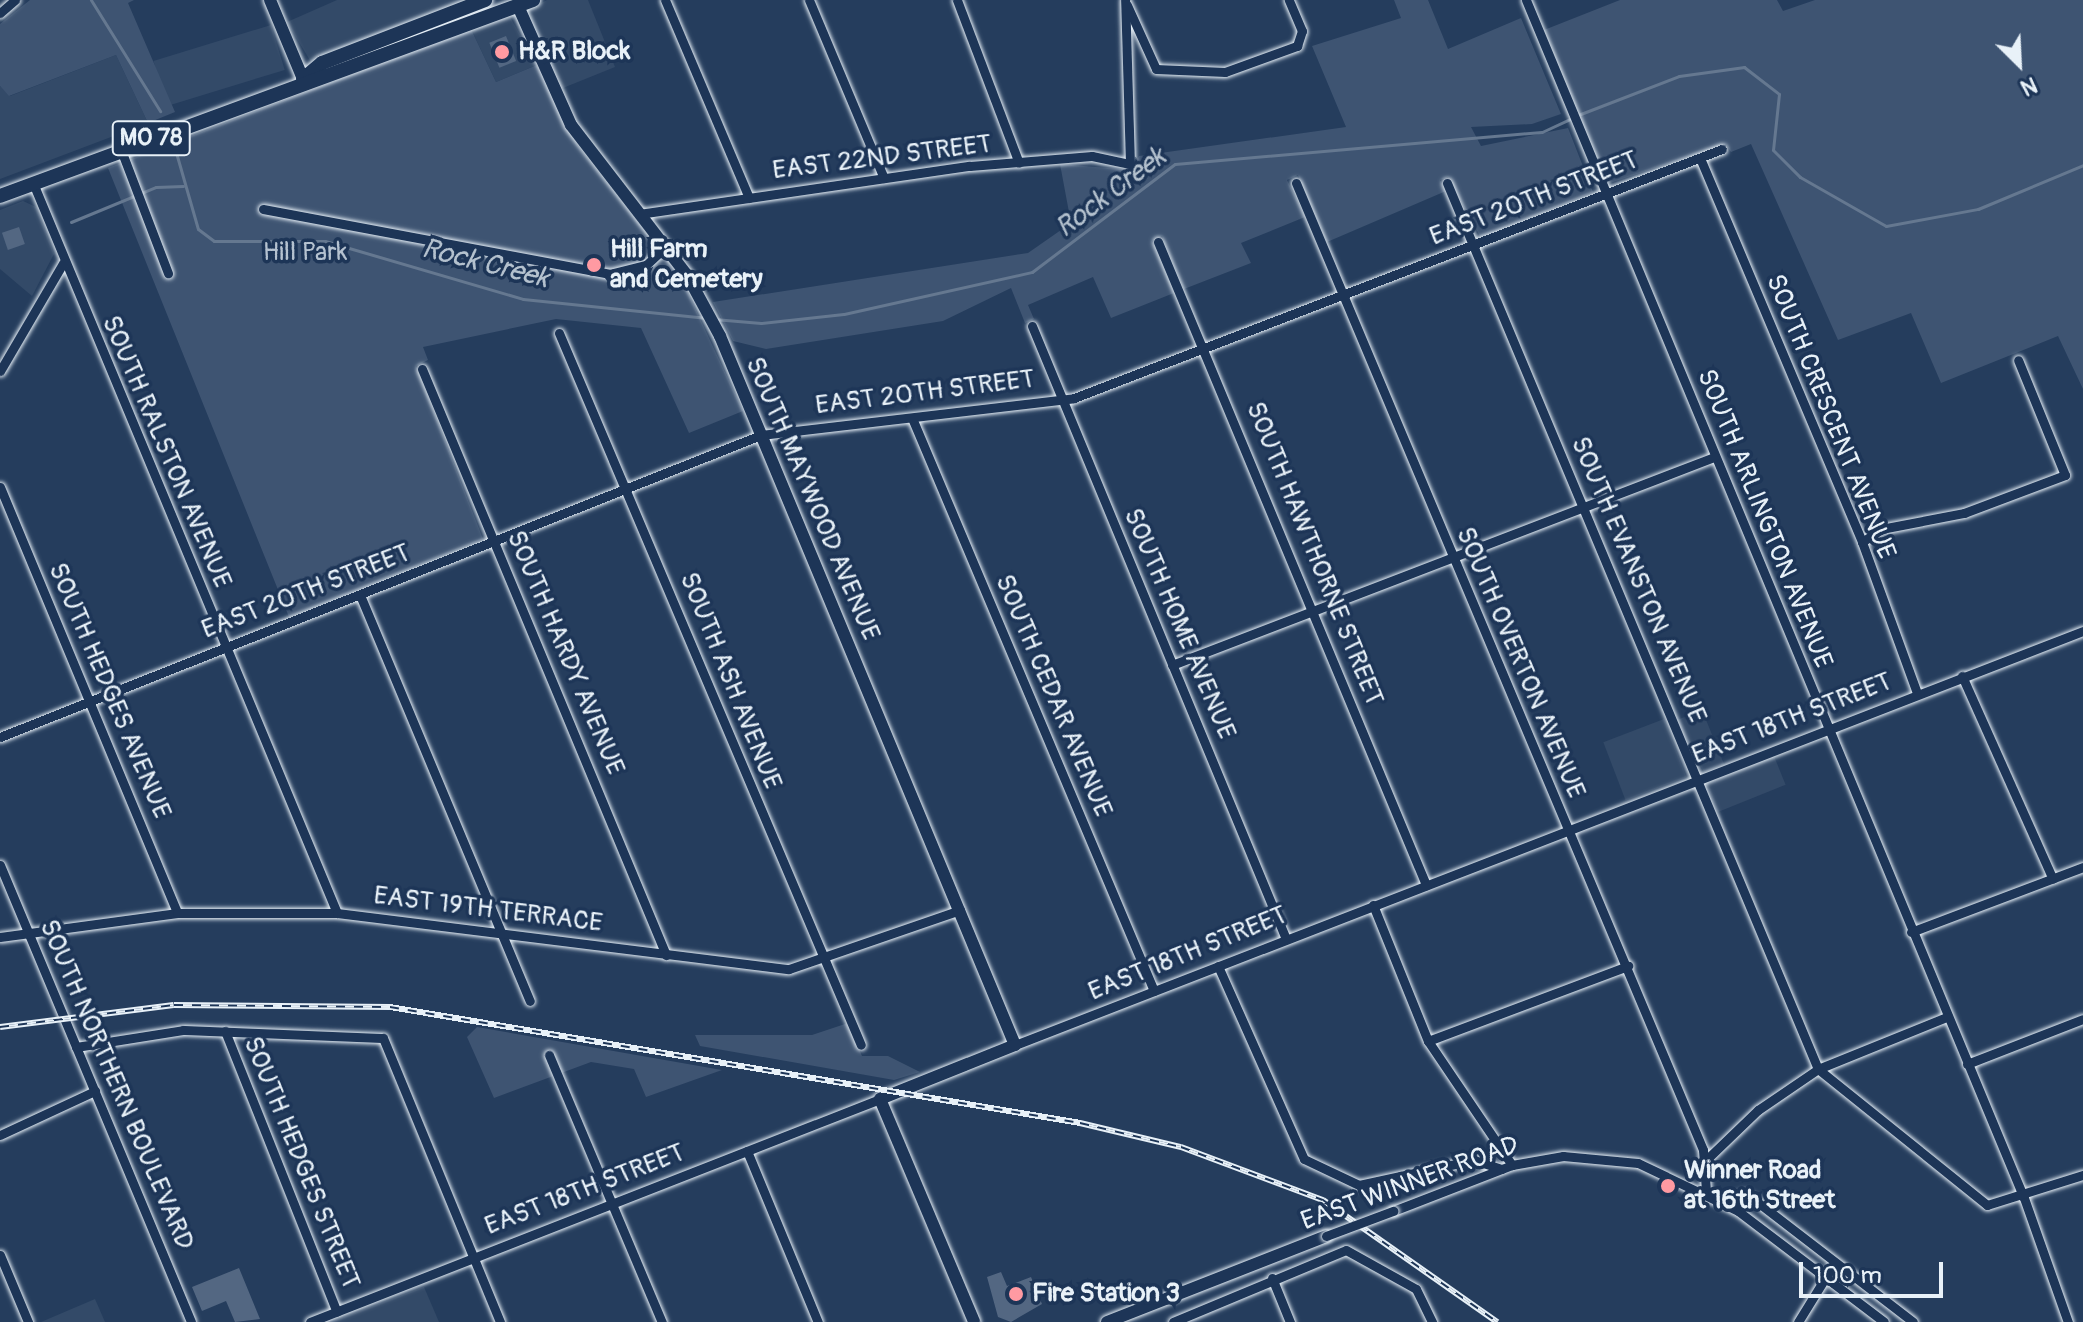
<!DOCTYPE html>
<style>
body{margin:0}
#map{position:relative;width:2083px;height:1322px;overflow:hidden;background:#253d5d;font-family:Pangolin,sans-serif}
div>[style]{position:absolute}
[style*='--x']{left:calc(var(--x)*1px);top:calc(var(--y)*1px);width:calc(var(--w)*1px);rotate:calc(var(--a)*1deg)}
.built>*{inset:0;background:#334a68;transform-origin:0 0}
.green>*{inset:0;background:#3e5472}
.stream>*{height:3px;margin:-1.5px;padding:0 1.5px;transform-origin:1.5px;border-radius:1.5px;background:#657890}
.building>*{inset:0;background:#536782;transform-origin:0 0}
.roads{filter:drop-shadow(0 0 2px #e8f1f8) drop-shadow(0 0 2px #e8f1f8)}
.street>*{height:9px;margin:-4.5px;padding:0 4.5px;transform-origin:4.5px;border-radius:4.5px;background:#1d3557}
.secondary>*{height:12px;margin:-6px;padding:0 6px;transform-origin:6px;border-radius:6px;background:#1d3557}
.primary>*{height:14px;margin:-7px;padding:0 7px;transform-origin:7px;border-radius:7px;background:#1d3557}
.rail>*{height:6px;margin-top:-3px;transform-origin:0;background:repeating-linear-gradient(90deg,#1d3557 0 9px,#e8f1f8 0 18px);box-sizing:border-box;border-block:2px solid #e8f1f8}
.bridges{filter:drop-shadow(0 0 2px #e8f1f8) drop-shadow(0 0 2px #e8f1f8)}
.street-bridge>*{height:9px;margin:-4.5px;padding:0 4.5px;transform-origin:4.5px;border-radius:4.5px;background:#1d3557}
.dots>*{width:22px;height:22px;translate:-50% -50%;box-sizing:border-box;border:4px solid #1d3557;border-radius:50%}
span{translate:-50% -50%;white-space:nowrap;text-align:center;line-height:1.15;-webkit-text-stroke:7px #1d3557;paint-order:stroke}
.shield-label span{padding:2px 6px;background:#1d3557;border:2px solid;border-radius:6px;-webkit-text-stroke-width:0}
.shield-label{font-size:24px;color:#e8f1f8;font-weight:700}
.poi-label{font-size:26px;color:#e8f1f8;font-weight:700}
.left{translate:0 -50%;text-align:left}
.street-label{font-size:26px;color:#e8f1f8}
.park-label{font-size:26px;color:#b5c2d0}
.water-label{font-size:28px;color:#b4c1ce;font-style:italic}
.north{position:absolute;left:1979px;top:24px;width:80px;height:80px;-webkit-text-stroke:6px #1d3557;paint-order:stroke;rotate:156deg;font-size:22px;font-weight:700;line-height:32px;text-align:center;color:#e8f1f8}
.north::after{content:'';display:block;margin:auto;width:28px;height:36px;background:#e8f1f8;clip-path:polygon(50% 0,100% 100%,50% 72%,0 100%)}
.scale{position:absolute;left:1799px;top:1262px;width:144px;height:36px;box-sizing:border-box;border:4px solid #e8f1f8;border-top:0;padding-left:10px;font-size:24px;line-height:28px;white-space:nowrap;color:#e8f1f8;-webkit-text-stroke:6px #1d3557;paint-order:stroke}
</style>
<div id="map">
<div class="built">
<div style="clip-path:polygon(337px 0,470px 0,311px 62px,287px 22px)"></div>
<div style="clip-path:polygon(547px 0,588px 0,615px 67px,558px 90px,526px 11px)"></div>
<div style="clip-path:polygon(510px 17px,537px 65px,496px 82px,471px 29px)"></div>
<div style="left:271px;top:25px;width:47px;height:123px;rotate:73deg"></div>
<div style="clip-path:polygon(116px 55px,148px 123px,0 179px,0 86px,10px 96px)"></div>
<div style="clip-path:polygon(23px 201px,36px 207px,54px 254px,32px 296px,0 269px,0 210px)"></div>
<div style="clip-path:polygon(1702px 710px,1724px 764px,1704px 772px,1677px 720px)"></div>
<div style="left:1664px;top:719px;width:62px;height:65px;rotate:69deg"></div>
<div style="left:1774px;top:756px;width:31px;height:73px;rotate:68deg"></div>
<div style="clip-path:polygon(424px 1287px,439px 1322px,331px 1322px)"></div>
<div style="clip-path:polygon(95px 1299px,105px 1322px,41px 1322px)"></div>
</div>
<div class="green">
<div style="clip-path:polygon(30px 0,134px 0,128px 3px,175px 112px,148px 123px,116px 55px,9px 96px,0 86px,0 24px)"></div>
<div style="clip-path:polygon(1394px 0,1428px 0,1448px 49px,1521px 18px,1561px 114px,1532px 124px,1471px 127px,1481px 146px,1568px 128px,1593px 192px,1481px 238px,1448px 177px,1440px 180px,1446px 191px,1327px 242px,1298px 175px,1287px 180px,1305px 217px,1241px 243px,1251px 263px,1184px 289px,1162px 236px,1152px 241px,1174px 293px,1111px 318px,1093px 277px,1028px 305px,1034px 319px,1025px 323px,1011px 288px,943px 321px,766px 349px,733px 341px,713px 302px,1028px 253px,1071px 223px,1060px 164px,1132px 170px,1139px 156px,1346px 127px,1312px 46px,1401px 18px)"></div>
<div style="clip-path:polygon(1620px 0,1777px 0,1783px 11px,1815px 0,2083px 0,2083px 389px,2058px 336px,1941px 383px,1911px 313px,1838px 340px,1751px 144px,1731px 152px,1726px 144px,1607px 184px,1544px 30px)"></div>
<div style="clip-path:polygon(471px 29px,496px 82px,537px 65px,577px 145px,681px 278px,743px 411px,689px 433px,641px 328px,556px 319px,423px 347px,428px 360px,416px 366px,483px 539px,289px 617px,108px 168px)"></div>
<div style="clip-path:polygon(848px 1023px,862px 1056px,888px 1056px,920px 1072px,894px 1080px,700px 1046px,695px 1035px,812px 1035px)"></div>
<div style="clip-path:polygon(477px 1027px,722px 1070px,646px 1097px,634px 1069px,591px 1062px,494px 1098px,467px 1037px)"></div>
</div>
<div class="stream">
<div style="--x:91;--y:0;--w:131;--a:58.1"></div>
<div style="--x:1578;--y:115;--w:108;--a:-21.1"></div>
<div style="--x:1679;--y:76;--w:66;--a:-7.9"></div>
<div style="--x:1744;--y:67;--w:44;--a:37.6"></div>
<div style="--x:1779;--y:94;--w:56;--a:96.1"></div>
<div style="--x:1773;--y:150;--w:38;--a:45"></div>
<div style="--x:1800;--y:177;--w:99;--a:29.7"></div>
<div style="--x:1886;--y:226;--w:94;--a:-10.5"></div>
<div style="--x:1978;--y:209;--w:114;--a:-22.7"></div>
<div style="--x:175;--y:149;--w:83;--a:74"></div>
<div style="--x:198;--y:229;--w:20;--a:37"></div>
<div style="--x:214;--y:241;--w:111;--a:0"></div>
<div style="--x:325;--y:241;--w:206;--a:16.3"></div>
<div style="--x:523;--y:299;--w:185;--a:5.9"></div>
<div style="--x:71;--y:222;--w:92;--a:-22.4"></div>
<div style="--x:156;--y:187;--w:27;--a:-2"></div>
<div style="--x:714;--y:319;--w:47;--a:4.9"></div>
<div style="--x:761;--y:323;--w:83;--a:-6.2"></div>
<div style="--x:844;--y:314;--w:193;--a:-12.6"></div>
<div style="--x:1032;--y:272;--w:179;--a:-37.1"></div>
<div style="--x:1175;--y:164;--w:368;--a:-5"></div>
<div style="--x:1542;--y:132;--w:33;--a:-25"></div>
</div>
<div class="building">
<div style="left:506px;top:36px;width:27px;height:18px;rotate:68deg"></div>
<div style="left:19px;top:227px;width:18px;height:18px;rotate:71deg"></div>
<div style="clip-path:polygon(239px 1268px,260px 1319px,235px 1322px,226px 1301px,202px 1311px,192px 1287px)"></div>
<div style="clip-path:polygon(1001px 1272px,1007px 1286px,1031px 1277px,1042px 1304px,1011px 1322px,998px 1317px,987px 1277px)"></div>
</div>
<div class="roads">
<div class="street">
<div style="--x:665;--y:0;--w:215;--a:67"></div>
<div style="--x:809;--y:0;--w:193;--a:67.2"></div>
<div style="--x:957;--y:0;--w:174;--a:69.2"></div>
<div style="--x:1526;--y:0;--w:1297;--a:67.43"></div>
<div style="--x:2024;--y:1198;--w:132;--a:70.5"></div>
<div style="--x:1127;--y:5;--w:70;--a:65.6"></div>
<div style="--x:1156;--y:69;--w:69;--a:2.5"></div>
<div style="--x:1225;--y:72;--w:77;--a:-19.9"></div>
<div style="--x:1297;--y:46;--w:16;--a:-72"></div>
<div style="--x:1302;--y:31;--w:34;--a:-113"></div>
<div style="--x:0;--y:13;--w:20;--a:-41"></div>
<div style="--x:121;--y:150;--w:132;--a:69.1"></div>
<div style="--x:1700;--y:158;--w:417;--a:67.1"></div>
<div style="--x:1862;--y:542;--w:161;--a:70"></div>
<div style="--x:33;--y:183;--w:791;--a:67.39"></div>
<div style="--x:1296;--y:183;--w:1049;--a:67.17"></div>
<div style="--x:1703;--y:1150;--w:41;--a:85.8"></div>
<div style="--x:1447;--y:183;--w:961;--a:67.28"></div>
<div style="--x:1818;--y:1069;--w:217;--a:38.8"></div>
<div style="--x:1987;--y:1205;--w:101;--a:-17.4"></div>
<div style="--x:263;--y:209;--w:352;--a:10.6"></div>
<div style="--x:609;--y:274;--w:38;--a:-14"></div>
<div style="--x:646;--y:265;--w:25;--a:-43"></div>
<div style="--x:639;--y:214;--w:334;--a:-8.3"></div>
<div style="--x:970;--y:166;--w:122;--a:-4.7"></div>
<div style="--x:1092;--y:156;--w:39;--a:12"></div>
<div style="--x:1130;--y:164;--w:164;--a:-91.7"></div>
<div style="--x:1158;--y:242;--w:697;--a:67.37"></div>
<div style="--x:1032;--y:326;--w:664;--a:67.49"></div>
<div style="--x:559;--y:333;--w:773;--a:67.02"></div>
<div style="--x:422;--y:369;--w:635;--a:67.39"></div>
<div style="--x:0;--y:371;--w:125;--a:-59.7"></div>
<div style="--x:912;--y:418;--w:622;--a:67.1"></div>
<div style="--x:0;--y:487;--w:461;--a:67.4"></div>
<div style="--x:1862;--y:542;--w:23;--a:-34"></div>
<div style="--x:1881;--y:529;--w:85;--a:-10.9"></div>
<div style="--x:1964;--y:513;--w:108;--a:-20.6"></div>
<div style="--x:2065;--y:475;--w:124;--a:-112.2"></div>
<div style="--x:360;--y:595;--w:440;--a:67.3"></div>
<div style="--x:1172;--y:665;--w:581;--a:-20.99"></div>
<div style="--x:1962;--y:676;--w:222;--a:65.9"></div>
<div style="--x:0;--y:737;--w:819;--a:-21.65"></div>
<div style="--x:761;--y:435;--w:315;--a:-6.7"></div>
<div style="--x:1074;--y:398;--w:694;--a:-21.02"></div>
<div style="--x:0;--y:865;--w:495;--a:67.3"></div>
<div style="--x:1373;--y:905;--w:147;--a:68"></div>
<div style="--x:1428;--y:1041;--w:150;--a:55.9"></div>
<div style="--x:1911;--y:932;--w:184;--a:-20.7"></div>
<div style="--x:0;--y:937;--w:179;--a:-7.7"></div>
<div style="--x:177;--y:913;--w:160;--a:0"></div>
<div style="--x:337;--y:913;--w:455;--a:7.1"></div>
<div style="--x:789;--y:969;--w:181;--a:-19"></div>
<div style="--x:1218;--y:966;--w:211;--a:66"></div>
<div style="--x:1304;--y:1159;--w:61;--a:25.3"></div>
<div style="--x:1359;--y:1185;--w:118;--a:-12.3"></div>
<div style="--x:1474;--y:1160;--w:29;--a:18"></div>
<div style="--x:225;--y:1031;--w:302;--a:68.3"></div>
<div style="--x:1428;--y:1041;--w:214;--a:-20.6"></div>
<div style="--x:1015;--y:1045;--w:1145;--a:-21.19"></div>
<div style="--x:76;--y:1047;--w:108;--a:-9"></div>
<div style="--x:183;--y:1030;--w:200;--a:2.3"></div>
<div style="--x:383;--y:1038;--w:307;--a:67.6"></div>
<div style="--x:549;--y:1055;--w:290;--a:67.1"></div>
<div style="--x:1967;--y:1064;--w:124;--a:-21.2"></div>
<div style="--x:0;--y:1135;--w:105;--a:-24.9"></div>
<div style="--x:747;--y:1151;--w:185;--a:67.5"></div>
<div style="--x:1707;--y:1159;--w:71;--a:-43.9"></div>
<div style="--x:1758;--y:1110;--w:73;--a:-34.3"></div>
<div style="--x:1818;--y:1069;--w:139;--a:-22"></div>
<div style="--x:1723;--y:1202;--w:22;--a:-21"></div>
<div style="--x:1744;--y:1194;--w:14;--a:30"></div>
<div style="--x:1756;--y:1201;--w:198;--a:37.6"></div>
<div style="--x:1393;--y:1211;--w:128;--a:-21.1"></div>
<div style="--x:1512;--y:1165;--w:52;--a:-10"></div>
<div style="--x:1563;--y:1156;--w:75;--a:5.3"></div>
<div style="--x:1638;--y:1163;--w:111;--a:25.6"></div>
<div style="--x:1738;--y:1211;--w:183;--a:37.2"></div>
<div style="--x:0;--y:1255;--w:73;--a:67.3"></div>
<div style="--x:1272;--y:1278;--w:48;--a:67.8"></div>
<div style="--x:310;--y:1322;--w:612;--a:-21.37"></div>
<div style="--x:1173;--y:1322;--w:187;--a:-22.6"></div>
<div style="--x:1346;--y:1250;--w:80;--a:29.1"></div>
<div style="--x:1416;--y:1289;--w:37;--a:64"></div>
<div style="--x:1798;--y:1322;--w:70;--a:-58.3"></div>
</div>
<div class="secondary">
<div style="--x:270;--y:0;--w:86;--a:67.3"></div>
<div style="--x:518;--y:6;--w:130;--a:66"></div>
<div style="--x:571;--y:125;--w:190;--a:52.3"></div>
<div style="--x:687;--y:275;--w:69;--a:61.6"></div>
<div style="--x:720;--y:336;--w:768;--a:67.41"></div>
<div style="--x:1015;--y:1045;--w:145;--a:158.2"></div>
<div style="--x:880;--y:1099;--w:242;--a:67.1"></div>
<div style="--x:1107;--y:1322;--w:235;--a:-21.4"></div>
</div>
<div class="primary">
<div style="--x:303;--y:79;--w:25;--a:-40"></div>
<div style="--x:322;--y:63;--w:175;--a:-21.1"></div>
<div style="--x:0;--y:196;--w:568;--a:-20.19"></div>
</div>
</div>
<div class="rail">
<div style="--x:0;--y:1027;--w:175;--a:-7.2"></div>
<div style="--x:174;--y:1005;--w:216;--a:0.5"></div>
<div style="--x:390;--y:1007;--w:700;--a:9.54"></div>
<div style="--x:1080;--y:1123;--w:104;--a:13.4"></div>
<div style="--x:1181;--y:1147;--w:152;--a:20.5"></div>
<div style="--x:1323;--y:1200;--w:213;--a:35"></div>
</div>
<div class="bridges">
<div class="street-bridge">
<div style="--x:1326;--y:1236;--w:72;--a:-20.5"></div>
</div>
</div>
<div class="dots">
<div style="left:502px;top:52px;background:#ff9aa2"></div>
<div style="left:594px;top:265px;background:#ff9aa2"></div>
<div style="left:1668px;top:1186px;background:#ff9aa2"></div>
<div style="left:1016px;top:1294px;background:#ff9aa2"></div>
</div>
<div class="shield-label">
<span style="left:151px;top:138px">MO 78</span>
</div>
<div class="poi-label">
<span class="left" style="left:518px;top:52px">H&amp;R Block</span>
<span class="left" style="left:610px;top:265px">Hill Farm<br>and Cemetery</span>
<span class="left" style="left:1684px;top:1186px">Winner Road<br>at 16th Street</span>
<span class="left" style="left:1032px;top:1294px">Fire Station 3</span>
</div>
<div class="street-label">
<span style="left:882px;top:158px;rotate:-7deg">EAST 22ND STREET</span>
<span style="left:1534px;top:199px;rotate:-21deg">EAST 20TH STREET</span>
<span style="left:925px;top:393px;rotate:-7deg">EAST 20TH STREET</span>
<span style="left:1830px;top:417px;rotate:68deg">SOUTH CRESCENT AVENUE</span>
<span style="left:166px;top:452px;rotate:67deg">SOUTH RALSTON AVENUE</span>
<span style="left:812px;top:499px;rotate:67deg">SOUTH MAYWOOD AVENUE</span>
<span style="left:1764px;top:519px;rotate:68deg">SOUTH ARLINGTON AVENUE</span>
<span style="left:1314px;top:554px;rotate:68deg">SOUTH HAWTHORNE STREET</span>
<span style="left:1638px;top:580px;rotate:67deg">SOUTH EVANSTON AVENUE</span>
<span style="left:306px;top:592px;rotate:-21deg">EAST 20TH STREET</span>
<span style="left:1179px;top:624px;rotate:67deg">SOUTH HOME AVENUE</span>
<span style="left:565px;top:653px;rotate:67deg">SOUTH HARDY AVENUE</span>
<span style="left:1520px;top:663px;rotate:67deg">SOUTH OVERTON AVENUE</span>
<span style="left:730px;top:681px;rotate:68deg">SOUTH ASH AVENUE</span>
<span style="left:109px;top:691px;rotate:67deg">SOUTH HEDGES AVENUE</span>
<span style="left:1053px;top:696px;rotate:67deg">SOUTH CEDAR AVENUE</span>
<span style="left:1792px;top:719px;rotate:-21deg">EAST 18TH STREET</span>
<span style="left:488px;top:910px;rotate:7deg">EAST 19TH TERRACE</span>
<span style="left:1188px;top:954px;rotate:-22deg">EAST 18TH STREET</span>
<span style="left:116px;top:1085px;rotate:67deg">SOUTH NORTHERN BOULEVARD</span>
<span style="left:301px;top:1163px;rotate:68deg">SOUTH HEDGES STREET</span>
<span style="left:1410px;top:1184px;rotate:-20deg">EAST WINNER ROAD</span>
<span style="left:585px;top:1190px;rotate:-21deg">EAST 18TH STREET</span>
</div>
<div class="park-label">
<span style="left:305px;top:253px">Hill Park</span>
</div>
<div class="water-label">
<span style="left:1111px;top:193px;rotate:-37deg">Rock Creek</span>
<span style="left:485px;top:264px;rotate:14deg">Rock Creek</span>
</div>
<div class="north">N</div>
<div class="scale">100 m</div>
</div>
